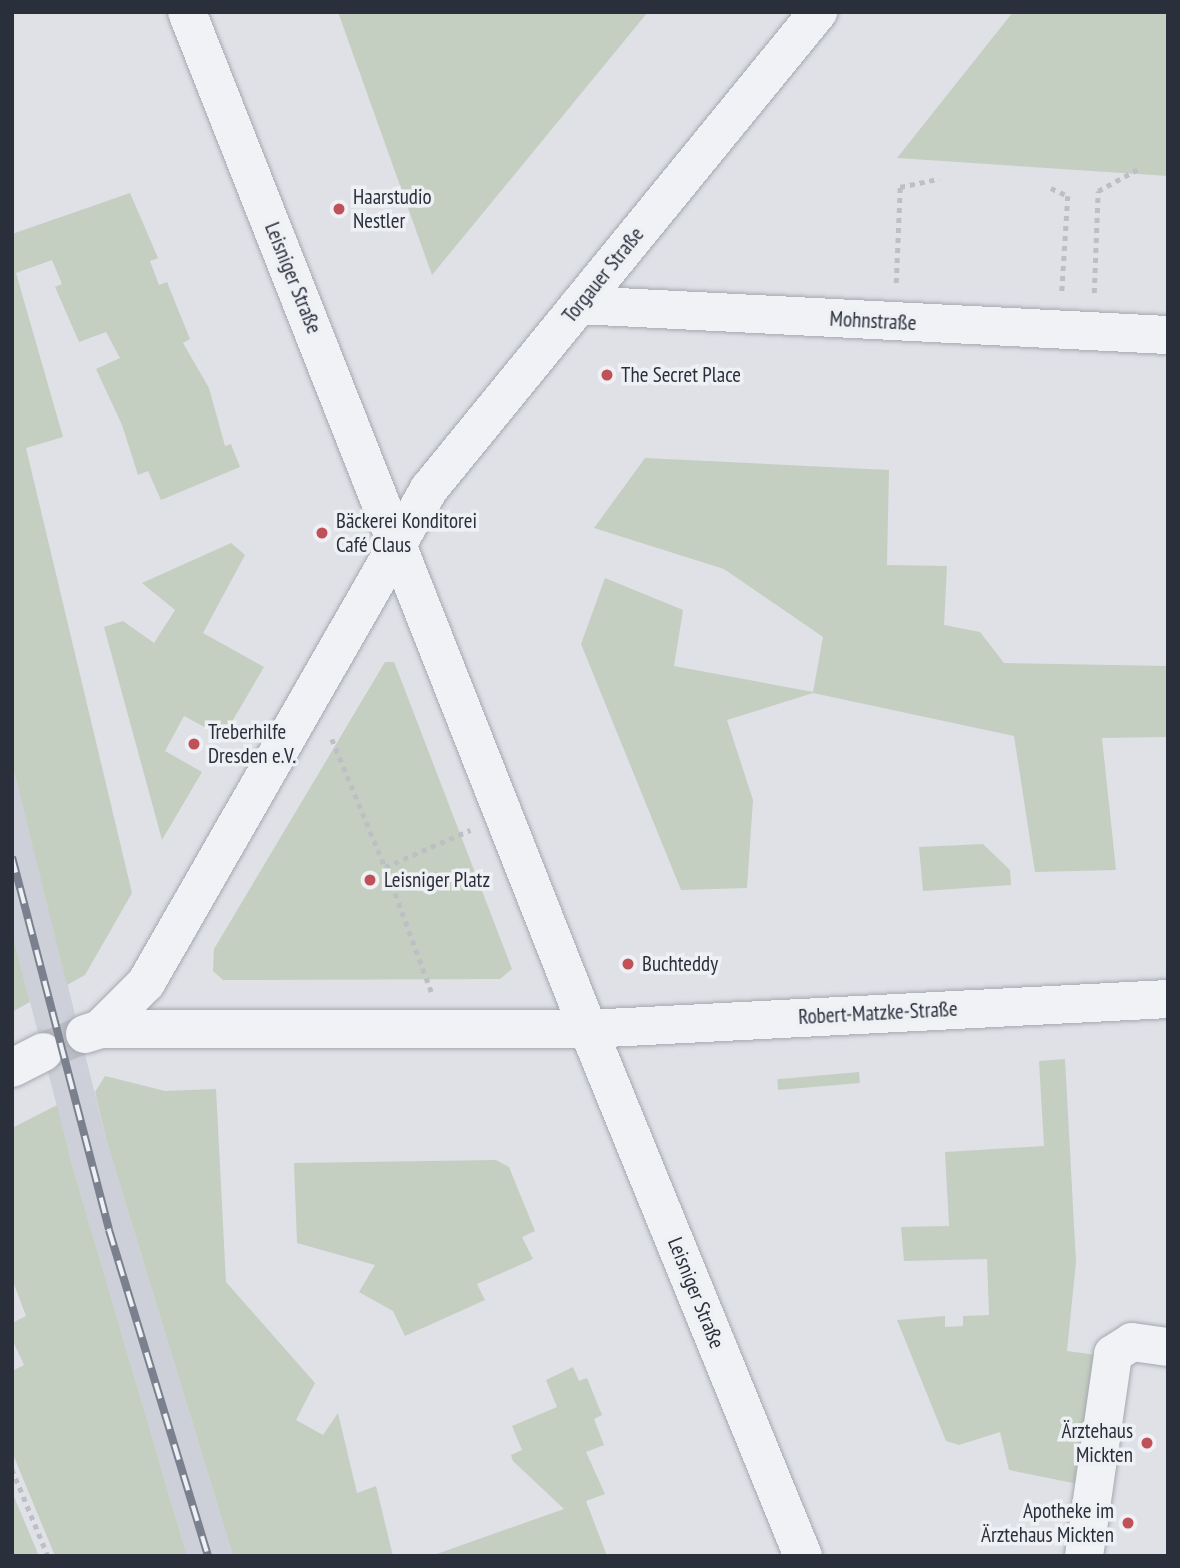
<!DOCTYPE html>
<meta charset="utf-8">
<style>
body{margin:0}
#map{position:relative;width:1180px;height:1568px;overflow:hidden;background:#dfe1e7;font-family:"PT Sans Narrow",sans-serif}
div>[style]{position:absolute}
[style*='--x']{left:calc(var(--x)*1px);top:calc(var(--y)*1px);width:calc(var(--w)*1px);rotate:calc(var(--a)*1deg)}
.built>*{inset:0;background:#cdd0d8}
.green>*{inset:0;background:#c4cfc1;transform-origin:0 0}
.minor-tunnel>*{height:38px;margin-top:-19px;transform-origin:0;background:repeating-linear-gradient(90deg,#bbbdc5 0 38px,transparent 0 57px)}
.path>*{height:4.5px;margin-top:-2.25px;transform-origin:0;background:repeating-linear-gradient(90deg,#bdbfc5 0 5px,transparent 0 10px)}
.roads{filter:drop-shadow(0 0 2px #a5a8b0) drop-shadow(0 0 2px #a5a8b0)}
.minor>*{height:38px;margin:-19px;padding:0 19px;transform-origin:19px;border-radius:19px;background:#f1f2f5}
.rail>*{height:8px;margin-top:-4px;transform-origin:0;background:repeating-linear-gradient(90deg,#eef0f4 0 16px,#7a808e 0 32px);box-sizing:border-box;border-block:2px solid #7a808e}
.dots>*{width:19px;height:19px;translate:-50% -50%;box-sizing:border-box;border:4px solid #eef0f4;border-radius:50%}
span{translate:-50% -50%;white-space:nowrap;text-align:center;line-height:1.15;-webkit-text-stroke:7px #eef0f4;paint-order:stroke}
.poi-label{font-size:21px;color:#2a2f3c}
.left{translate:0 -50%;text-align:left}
.right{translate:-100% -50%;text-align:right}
.street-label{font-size:21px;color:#2a2f3c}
.frame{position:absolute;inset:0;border:14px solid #2a2f3c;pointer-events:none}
</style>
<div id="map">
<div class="built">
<div style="clip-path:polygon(12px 763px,107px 1142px,233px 1556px,187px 1556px,71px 1161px,12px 932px)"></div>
</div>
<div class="green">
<div style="clip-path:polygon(338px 12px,648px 12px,432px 275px)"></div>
<div style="clip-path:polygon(1013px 12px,1168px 12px,1168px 176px,897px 158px)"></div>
<div style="clip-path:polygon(130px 193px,158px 258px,150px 261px,159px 285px,167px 282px,190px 339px,183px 343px,209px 388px,225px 446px,231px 444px,240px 467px,161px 500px,148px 471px,138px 475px,122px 425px,96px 369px,120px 358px,106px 332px,79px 342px,55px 287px,62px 284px,52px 260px,16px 273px,63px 437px,26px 448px,132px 893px,85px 975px,67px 985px,12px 763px,12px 234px)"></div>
<div style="clip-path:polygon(645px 458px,889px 470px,887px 565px,947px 566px,944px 625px,980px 632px,1004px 663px,1168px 666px,1168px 737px,1102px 738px,1116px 870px,1035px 872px,1014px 736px,813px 693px,727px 720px,753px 800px,747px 888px,681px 890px,581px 644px,605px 578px,683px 610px,674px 666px,813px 692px,823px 637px,724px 569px,594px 528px)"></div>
<div style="clip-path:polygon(231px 543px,245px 555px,203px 633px,264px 667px,223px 737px,184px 716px,165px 751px,202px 772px,162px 840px,104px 627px,123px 621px,154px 643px,175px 610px,142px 583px)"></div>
<div style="clip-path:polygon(385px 662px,394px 662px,398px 672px,512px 969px,500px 979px,223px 980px,213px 971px,214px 949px)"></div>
<div style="clip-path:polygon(983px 844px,1010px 870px,1011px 885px,923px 891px,919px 847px)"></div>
<div style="clip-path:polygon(12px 932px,30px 1002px,12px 1012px)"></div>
<div style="clip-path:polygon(1065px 1059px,1076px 1262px,1067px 1351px,1097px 1355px,1078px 1484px,1009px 1470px,1000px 1432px,959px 1445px,946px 1441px,897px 1320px,945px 1316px,945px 1327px,963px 1326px,963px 1316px,989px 1315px,987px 1259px,904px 1261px,901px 1227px,949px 1226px,945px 1152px,1044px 1146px,1039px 1061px)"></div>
<div style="left:859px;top:1072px;width:11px;height:82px;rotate:85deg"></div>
<div style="clip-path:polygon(105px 1076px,165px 1091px,216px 1089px,226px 1282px,315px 1383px,296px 1420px,323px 1435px,338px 1413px,357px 1493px,376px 1486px,393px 1556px,233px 1556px,107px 1142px,95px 1092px)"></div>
<div style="clip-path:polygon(57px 1105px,71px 1161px,187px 1556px,55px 1556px,12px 1452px,12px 1371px,24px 1365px,12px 1339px,12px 1323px,26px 1316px,12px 1279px,12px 1128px)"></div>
<div style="clip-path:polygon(496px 1160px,509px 1167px,535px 1231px,522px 1237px,533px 1259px,477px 1284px,485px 1300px,405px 1336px,393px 1311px,359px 1292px,375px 1265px,297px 1243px,294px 1163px)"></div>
<div style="clip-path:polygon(573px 1367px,579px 1381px,587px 1378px,602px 1415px,594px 1419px,604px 1445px,586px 1452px,605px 1494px,586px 1501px,607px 1556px,431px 1556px,564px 1509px,513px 1461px,511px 1455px,522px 1450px,512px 1426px,557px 1407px,546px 1380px)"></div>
<div style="clip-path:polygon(12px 1492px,39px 1556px,12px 1556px)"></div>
</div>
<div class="minor-tunnel">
<div style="--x:43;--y:1052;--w:40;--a:-23.4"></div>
</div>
<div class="path">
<div style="--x:1051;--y:188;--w:19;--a:25"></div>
<div style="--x:1068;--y:196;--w:96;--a:93.6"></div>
<div style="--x:896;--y:283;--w:96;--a:-87.6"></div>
<div style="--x:900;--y:187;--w:40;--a:-12"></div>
<div style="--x:1094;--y:293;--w:102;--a:-87.8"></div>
<div style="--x:1098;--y:191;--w:48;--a:-28.7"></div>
<div style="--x:332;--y:739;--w:139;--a:67.5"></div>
<div style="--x:431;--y:992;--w:133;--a:-110.2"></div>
<div style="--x:385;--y:867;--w:93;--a:-23.5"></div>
<div style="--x:12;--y:1469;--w:94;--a:67.5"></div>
</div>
<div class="roads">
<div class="minor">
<div style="--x:187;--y:12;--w:1093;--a:68.48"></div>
<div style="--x:588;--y:1029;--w:569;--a:67.81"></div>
<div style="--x:579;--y:305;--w:590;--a:2.92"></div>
<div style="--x:100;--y:1029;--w:65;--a:-45"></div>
<div style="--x:146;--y:983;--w:569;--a:-60.19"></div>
<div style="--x:429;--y:489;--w:616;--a:-50.8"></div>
<div style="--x:85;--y:1034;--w:16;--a:-18"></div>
<div style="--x:100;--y:1029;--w:488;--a:0"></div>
<div style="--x:588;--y:1029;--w:581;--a:-2.96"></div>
<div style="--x:12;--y:1068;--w:35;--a:-27"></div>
<div style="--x:1084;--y:1556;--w:204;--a:-81.8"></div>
<div style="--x:1113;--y:1354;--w:22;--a:-32"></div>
<div style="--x:1132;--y:1342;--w:36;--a:8"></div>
</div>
</div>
<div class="rail">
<div style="--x:12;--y:857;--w:385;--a:75.4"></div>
<div style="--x:109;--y:1230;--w:341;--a:73.1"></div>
</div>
<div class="dots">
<div style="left:339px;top:209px;background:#bf5159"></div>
<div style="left:607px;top:375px;background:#bf5159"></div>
<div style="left:322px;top:533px;background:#bf5159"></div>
<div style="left:194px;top:744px;background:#bf5159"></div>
<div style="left:370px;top:880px;background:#bf5159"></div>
<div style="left:628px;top:964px;background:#bf5159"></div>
<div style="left:1147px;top:1443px;background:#bf5159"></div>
<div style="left:1128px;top:1523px;background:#bf5159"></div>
</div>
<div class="poi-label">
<span class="left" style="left:353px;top:209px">Haarstudio<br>Nestler</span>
<span class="left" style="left:621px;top:375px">The Secret Place</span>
<span class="left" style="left:336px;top:533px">Bäckerei Konditorei<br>Café Claus</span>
<span class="left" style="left:208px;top:744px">Treberhilfe<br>Dresden e.V.</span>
<span class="left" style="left:384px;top:880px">Leisniger Platz</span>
<span class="left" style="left:642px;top:964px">Buchteddy</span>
<span class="right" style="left:1133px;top:1443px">Ärztehaus<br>Mickten</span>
<span class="right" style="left:1114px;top:1523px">Apotheke im<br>Ärztehaus Mickten</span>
</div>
<div class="street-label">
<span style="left:603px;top:275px;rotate:-51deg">Torgauer Straße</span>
<span style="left:293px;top:278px;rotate:68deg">Leisniger Straße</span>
<span style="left:873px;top:321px;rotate:3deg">Mohnstraße</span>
<span style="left:878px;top:1013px;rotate:-3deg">Robert-Matzke-Straße</span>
<span style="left:696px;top:1293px;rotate:68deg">Leisniger Straße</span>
</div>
<div class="frame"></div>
</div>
